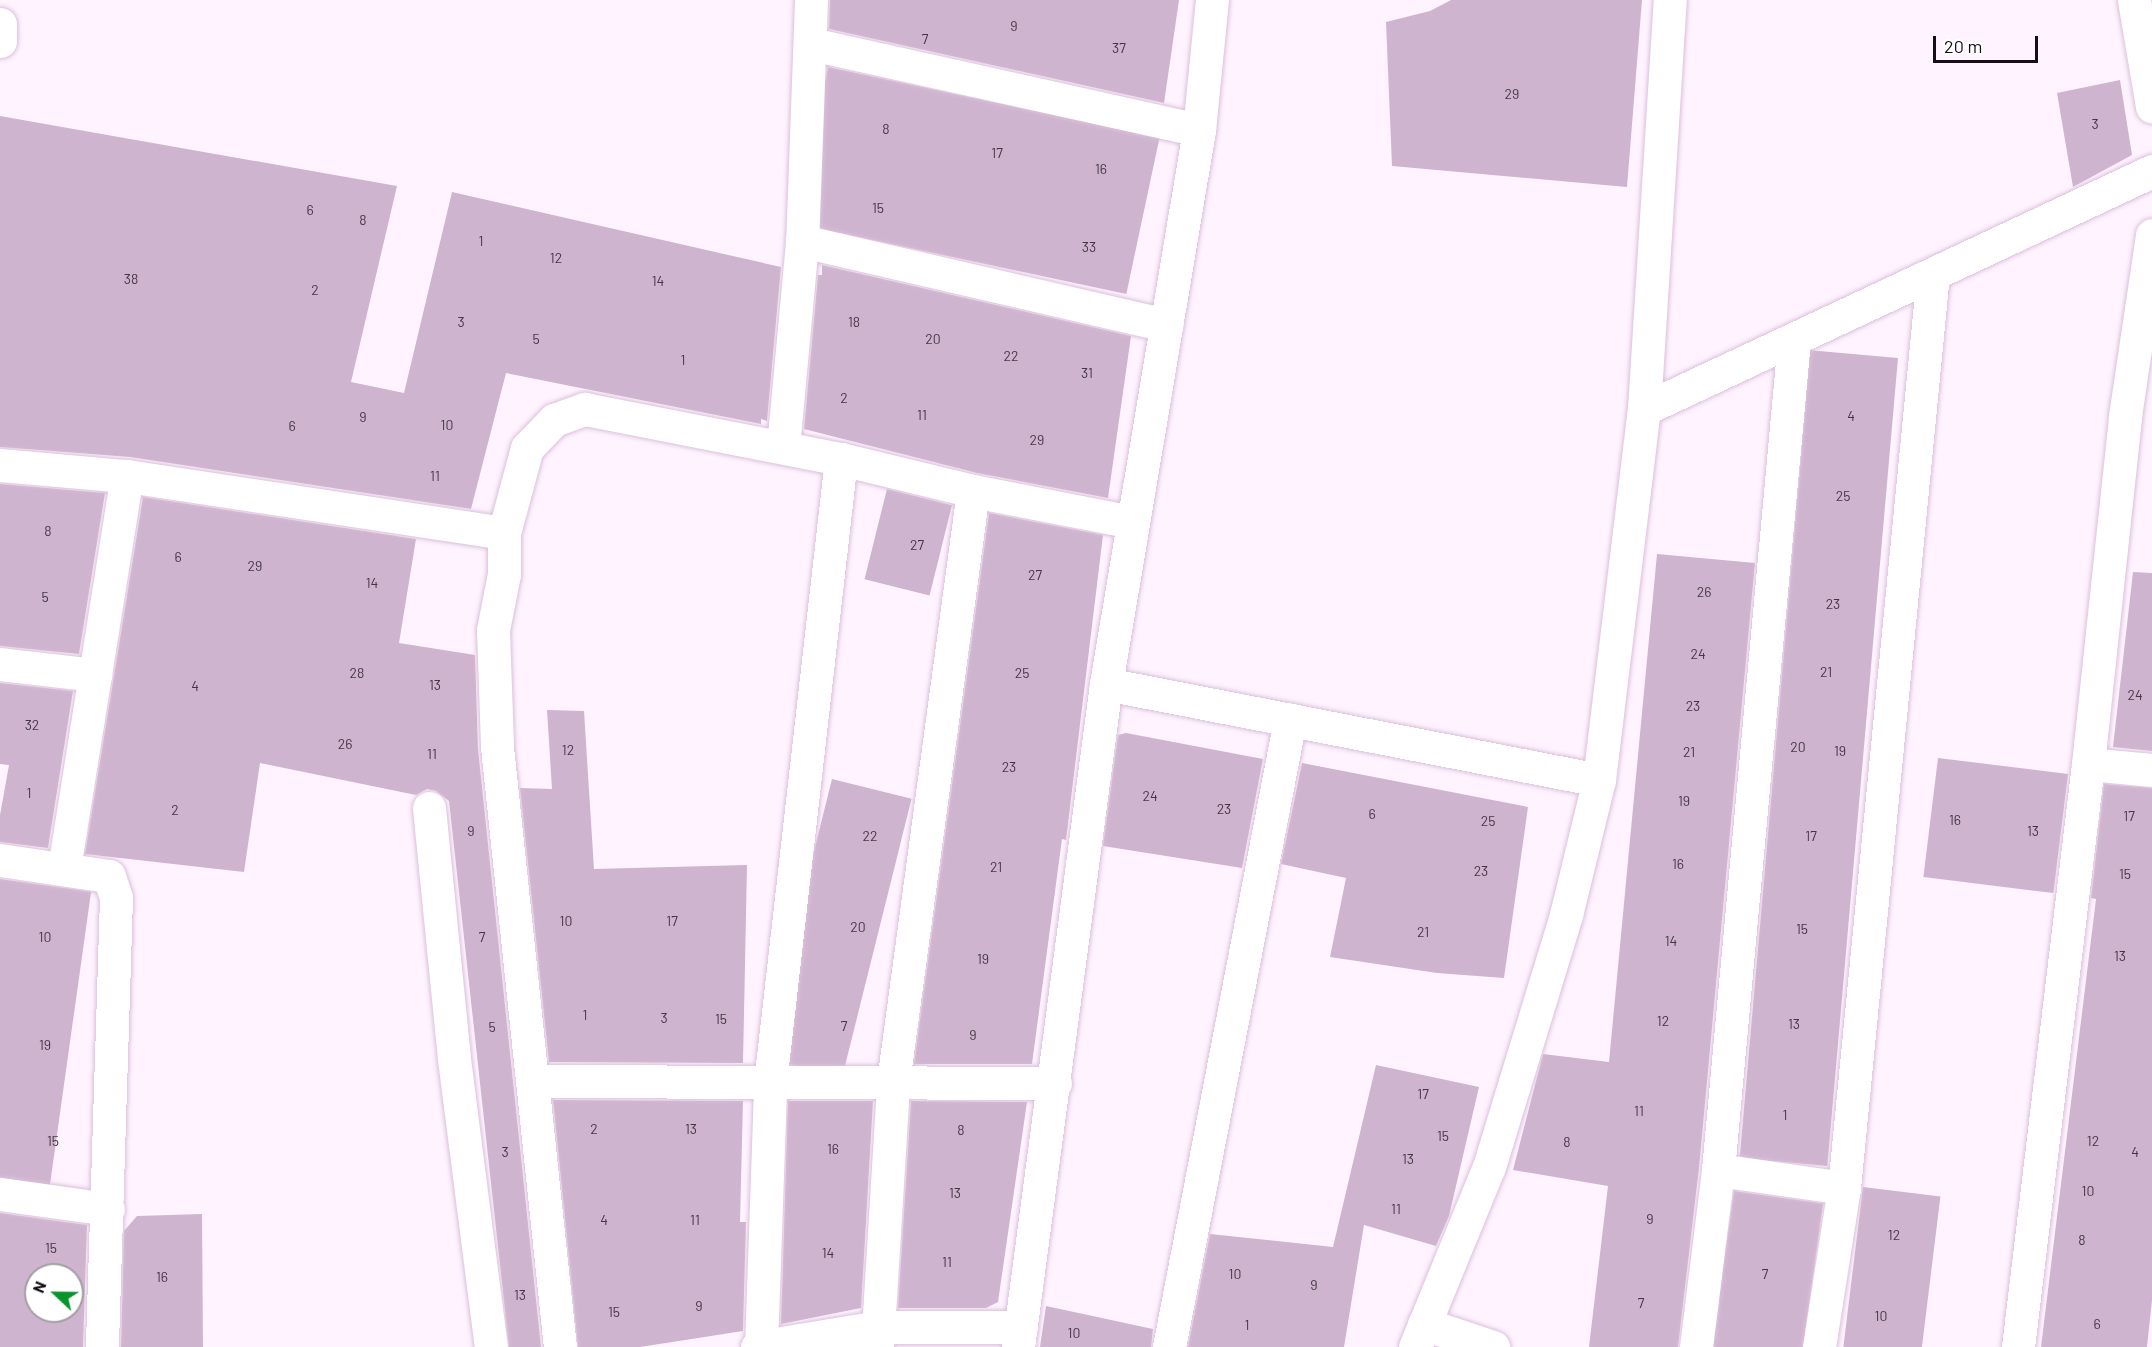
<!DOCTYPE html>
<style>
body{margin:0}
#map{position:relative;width:2152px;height:1347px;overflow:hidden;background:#fff3ff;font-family:Barlow,sans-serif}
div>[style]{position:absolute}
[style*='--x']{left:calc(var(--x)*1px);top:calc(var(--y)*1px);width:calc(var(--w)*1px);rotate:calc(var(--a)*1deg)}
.building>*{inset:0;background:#cfb4cf;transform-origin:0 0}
.roads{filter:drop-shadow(0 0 2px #dbc0db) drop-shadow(0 0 2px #dbc0db)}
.minor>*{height:33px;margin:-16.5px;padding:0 16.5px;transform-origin:16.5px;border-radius:16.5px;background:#fff}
span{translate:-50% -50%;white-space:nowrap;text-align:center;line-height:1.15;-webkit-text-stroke:4.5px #fff;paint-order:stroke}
.number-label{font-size:14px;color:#443744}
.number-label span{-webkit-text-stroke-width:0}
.north{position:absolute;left:24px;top:1263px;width:60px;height:60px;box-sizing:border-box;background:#fff;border:2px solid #a29ea2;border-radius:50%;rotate:292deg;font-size:16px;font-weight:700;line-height:24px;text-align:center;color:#160d16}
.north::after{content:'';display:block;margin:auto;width:21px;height:27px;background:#08962c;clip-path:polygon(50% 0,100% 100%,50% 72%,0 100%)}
.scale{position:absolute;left:1933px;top:36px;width:105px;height:27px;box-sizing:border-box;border:3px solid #160d16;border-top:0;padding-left:8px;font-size:18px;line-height:21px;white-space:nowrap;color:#160d16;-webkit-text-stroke:4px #fff;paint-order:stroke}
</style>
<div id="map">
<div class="building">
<div style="clip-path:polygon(830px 0,1179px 0,1164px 103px,829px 29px)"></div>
<div style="clip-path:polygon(1451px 0,1642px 0,1627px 187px,1392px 166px,1386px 22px,1430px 11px)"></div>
<div style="left:828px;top:67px;width:339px;height:160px;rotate:12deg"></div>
<div style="clip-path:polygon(2120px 80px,2132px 155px,2073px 187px,2057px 93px)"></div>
<div style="clip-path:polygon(0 116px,397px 186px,351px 382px,404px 393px,452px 192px,781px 267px,767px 421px,761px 419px,761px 424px,506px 373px,471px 509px,130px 457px,0 447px)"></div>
<div style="clip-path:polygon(822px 265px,1131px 336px,1108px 498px,977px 473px,804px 429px,818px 275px,822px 275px)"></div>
<div style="left:1898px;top:358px;width:811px;height:88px;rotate:95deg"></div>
<div style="clip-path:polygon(0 484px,105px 493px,79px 654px,0 646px)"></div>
<div style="left:887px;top:489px;width:67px;height:93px;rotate:14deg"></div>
<div style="clip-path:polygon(143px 497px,416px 539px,399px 643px,475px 655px,478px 749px,541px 1347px,509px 1347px,449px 801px,436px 791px,427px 789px,416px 795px,260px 763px,244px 872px,85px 854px)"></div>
<div style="clip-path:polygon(989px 513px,1103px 535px,1066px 840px,1062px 839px,1032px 1064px,914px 1064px)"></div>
<div style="clip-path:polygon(1657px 554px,1755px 563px,1699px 1168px,1678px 1347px,1589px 1347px,1608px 1186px,1513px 1170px,1543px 1054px,1609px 1062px)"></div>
<div style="clip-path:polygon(2133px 572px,2152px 573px,2152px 751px,2113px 747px)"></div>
<div style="clip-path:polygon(0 683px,73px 691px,48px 848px,0 842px,0 815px,9px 765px,0 764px)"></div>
<div style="clip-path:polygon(547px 710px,584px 711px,594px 869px,747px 865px,743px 1063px,549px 1062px,520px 788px,552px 789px)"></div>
<div style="clip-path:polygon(1126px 733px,1263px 759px,1242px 868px,1103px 846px,1118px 735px)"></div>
<div style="left:1938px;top:758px;width:131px;height:120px;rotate:7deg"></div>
<div style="clip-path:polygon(1302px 763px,1528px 807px,1504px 978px,1437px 973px,1330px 957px,1346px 878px,1281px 864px)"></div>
<div style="left:832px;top:779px;width:82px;height:287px;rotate:14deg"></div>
<div style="clip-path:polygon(2104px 784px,2152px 788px,2152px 1300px,2147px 1347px,2041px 1347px,2096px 899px,2091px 898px)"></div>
<div style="left:0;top:879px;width:92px;height:297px;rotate:8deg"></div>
<div style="clip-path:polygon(1376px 1065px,1479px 1087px,1449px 1216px,1436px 1246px,1364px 1225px,1344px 1347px,1188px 1347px,1210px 1234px,1333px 1247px)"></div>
<div style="clip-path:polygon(553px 1100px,743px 1101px,740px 1222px,746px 1222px,743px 1331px,640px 1347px,578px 1347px)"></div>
<div style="clip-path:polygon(788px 1101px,873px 1101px,861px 1308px,781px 1324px)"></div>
<div style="clip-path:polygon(911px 1101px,1027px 1102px,998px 1302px,986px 1308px,898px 1308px)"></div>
<div style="left:1863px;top:1187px;width:78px;height:162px;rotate:7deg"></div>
<div style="left:1734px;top:1191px;width:90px;height:157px;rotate:8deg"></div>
<div style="clip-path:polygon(evenodd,0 1213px,87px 1225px,83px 1347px,0 1347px,0 1213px,36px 1275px,72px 1275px,72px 1311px,36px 1311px,36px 1275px)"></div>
<div style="clip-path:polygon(202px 1214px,203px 1347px,121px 1347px,124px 1231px,137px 1216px)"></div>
<div style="clip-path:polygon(1046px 1306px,1153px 1329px,1151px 1347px,1040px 1347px)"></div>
</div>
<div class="roads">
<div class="minor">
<div style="--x:811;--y:0;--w:241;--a:92.1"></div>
<div style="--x:802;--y:241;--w:374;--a:13"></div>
<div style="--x:2134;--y:0;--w:108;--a:80.4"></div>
<div style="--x:0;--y:24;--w:17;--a:90"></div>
<div style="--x:811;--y:44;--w:397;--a:12.5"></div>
<div style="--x:1644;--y:409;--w:561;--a:-25.1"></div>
<div style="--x:783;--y:447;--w:207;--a:-84.7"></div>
<div style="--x:0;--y:465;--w:127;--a:5"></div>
<div style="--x:127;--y:476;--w:381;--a:8.6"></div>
<div style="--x:504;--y:533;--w:41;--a:90"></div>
<div style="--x:504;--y:574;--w:57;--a:101.1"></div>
<div style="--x:493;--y:630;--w:117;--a:88"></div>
<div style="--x:497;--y:747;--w:603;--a:84.01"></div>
<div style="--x:504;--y:533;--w:88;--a:-74.9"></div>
<div style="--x:527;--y:448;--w:39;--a:-46"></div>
<div style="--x:554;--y:420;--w:33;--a:-20"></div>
<div style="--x:585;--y:409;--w:261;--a:11.1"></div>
<div style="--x:0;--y:664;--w:96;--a:6.6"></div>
<div style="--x:1106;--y:684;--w:502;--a:11.02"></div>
<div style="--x:2088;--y:764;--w:64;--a:5.4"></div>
<div style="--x:429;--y:808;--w:252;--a:84.3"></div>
<div style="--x:454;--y:1059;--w:290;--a:82.7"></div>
<div style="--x:0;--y:860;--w:110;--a:8.4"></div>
<div style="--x:109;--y:876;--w:23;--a:72"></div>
<div style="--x:116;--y:898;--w:449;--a:91.8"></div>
<div style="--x:64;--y:868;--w:397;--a:-80.9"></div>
<div style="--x:533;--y:1081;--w:522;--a:0.22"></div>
<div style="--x:1718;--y:1170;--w:127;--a:8.1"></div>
<div style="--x:0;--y:1194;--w:109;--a:7.9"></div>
<div style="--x:1424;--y:1324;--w:73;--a:18.4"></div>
<div style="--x:757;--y:1347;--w:123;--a:-9.4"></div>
<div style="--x:878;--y:1327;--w:143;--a:0"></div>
<div style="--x:761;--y:1347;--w:264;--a:-88"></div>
<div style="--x:770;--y:1083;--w:628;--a:-83.51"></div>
<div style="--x:841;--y:459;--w:136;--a:13.6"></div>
<div style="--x:973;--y:491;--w:163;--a:11"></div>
<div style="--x:877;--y:1347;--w:265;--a:-86.5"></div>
<div style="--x:893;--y:1082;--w:596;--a:-82.29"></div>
<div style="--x:1018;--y:1347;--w:669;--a:-82.44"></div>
<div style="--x:1106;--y:684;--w:562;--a:-80.47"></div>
<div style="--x:1199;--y:130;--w:131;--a:-84.3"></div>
<div style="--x:1169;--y:1347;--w:639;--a:-79.08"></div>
<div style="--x:1415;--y:1347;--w:195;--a:-67.7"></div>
<div style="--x:1489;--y:1167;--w:264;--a:-73"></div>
<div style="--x:1566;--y:915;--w:139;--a:-76.3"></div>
<div style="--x:1599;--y:780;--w:374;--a:-83.1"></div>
<div style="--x:1644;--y:409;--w:410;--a:-86.4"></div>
<div style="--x:1696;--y:1347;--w:178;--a:-82.9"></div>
<div style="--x:1718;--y:1170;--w:834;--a:-84.77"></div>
<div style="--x:1819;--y:1347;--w:161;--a:-81.1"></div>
<div style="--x:1844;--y:1188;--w:918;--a:-84.44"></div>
<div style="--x:2018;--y:1347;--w:587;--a:-83.15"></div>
<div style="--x:2088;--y:764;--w:350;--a:-83.9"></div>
<div style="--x:2125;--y:416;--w:183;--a:-81.5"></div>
</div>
</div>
<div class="number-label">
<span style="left:1014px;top:26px">9</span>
<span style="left:925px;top:39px">7</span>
<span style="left:1119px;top:48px">37</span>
<span style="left:1512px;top:94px">29</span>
<span style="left:2095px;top:124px">3</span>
<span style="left:886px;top:129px">8</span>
<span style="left:997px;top:153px">17</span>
<span style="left:1101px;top:169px">16</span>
<span style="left:878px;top:208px">15</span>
<span style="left:310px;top:210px">6</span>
<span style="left:363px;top:220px">8</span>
<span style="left:481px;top:241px">1</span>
<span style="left:1089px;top:247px">33</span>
<span style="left:556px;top:258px">12</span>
<span style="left:131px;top:279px">38</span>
<span style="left:658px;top:281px">14</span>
<span style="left:315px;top:290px">2</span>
<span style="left:461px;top:322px">3</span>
<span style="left:854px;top:322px">18</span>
<span style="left:536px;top:339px">5</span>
<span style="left:933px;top:339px">20</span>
<span style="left:1011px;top:356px">22</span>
<span style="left:683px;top:360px">1</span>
<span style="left:1087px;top:373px">31</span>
<span style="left:844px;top:398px">2</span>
<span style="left:922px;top:415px">11</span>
<span style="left:1851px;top:416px">4</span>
<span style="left:363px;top:417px">9</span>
<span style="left:447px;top:425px">10</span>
<span style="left:292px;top:426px">6</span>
<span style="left:1037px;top:440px">29</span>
<span style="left:435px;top:476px">11</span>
<span style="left:1843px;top:496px">25</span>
<span style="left:48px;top:531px">8</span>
<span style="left:917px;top:545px">27</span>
<span style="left:178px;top:557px">6</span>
<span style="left:255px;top:566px">29</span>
<span style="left:1035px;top:575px">27</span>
<span style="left:372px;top:583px">14</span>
<span style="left:1704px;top:592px">26</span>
<span style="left:45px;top:597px">5</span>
<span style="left:1833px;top:604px">23</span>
<span style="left:1698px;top:654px">24</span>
<span style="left:1826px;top:672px">21</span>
<span style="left:357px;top:673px">28</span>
<span style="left:1022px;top:673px">25</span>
<span style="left:435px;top:685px">13</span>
<span style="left:195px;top:686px">4</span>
<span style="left:2135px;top:695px">24</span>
<span style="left:1693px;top:706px">23</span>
<span style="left:32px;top:725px">32</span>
<span style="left:345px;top:744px">26</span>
<span style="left:1798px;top:747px">20</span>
<span style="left:568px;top:750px">12</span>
<span style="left:1840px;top:751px">19</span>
<span style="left:1689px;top:752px">21</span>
<span style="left:432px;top:754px">11</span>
<span style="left:1009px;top:767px">23</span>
<span style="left:29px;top:793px">1</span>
<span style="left:1150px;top:796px">24</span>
<span style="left:1684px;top:801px">19</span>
<span style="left:1224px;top:809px">23</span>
<span style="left:175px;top:810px">2</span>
<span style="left:1372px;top:814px">6</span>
<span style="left:2129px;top:816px">17</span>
<span style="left:1955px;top:820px">16</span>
<span style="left:1488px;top:821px">25</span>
<span style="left:471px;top:831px">9</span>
<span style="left:2033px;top:831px">13</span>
<span style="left:870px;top:836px">22</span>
<span style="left:1811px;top:836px">17</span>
<span style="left:1678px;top:864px">16</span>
<span style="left:996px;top:867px">21</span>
<span style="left:1481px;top:871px">23</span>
<span style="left:2125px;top:874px">15</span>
<span style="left:566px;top:921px">10</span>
<span style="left:672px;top:921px">17</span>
<span style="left:858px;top:927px">20</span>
<span style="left:1802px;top:929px">15</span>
<span style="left:1423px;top:932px">21</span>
<span style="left:45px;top:937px">10</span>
<span style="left:482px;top:937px">7</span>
<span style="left:1671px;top:941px">14</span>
<span style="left:2120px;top:956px">13</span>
<span style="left:983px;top:959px">19</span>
<span style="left:585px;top:1015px">1</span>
<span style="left:664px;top:1018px">3</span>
<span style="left:721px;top:1019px">15</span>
<span style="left:1663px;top:1021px">12</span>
<span style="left:1794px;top:1024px">13</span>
<span style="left:844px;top:1026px">7</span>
<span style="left:492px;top:1027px">5</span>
<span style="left:973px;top:1035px">9</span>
<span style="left:45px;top:1045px">19</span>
<span style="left:1423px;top:1094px">17</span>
<span style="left:1639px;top:1111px">11</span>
<span style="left:1785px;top:1115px">1</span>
<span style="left:594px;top:1129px">2</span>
<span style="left:691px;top:1129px">13</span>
<span style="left:961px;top:1130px">8</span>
<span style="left:1443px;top:1136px">15</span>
<span style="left:53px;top:1141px">15</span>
<span style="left:2093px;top:1141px">12</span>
<span style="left:1567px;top:1142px">8</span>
<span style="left:833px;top:1149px">16</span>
<span style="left:505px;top:1152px">3</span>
<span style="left:2135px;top:1152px">4</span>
<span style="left:1408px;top:1159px">13</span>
<span style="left:2088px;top:1191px">10</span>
<span style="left:955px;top:1193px">13</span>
<span style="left:1396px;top:1209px">11</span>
<span style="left:1650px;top:1219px">9</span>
<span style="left:604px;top:1220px">4</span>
<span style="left:695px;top:1220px">11</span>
<span style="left:1894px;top:1235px">12</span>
<span style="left:2082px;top:1240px">8</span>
<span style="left:51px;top:1248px">15</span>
<span style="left:828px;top:1253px">14</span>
<span style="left:947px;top:1262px">11</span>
<span style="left:1235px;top:1274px">10</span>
<span style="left:1765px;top:1274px">7</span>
<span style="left:162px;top:1277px">16</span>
<span style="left:1314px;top:1285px">9</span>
<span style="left:520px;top:1295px">13</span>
<span style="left:1641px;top:1303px">7</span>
<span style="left:699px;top:1306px">9</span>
<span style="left:614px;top:1312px">15</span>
<span style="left:1881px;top:1316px">10</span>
<span style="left:2097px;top:1324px">6</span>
<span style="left:1247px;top:1325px">1</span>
<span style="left:1074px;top:1333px">10</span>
</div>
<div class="north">N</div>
<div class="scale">20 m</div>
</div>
